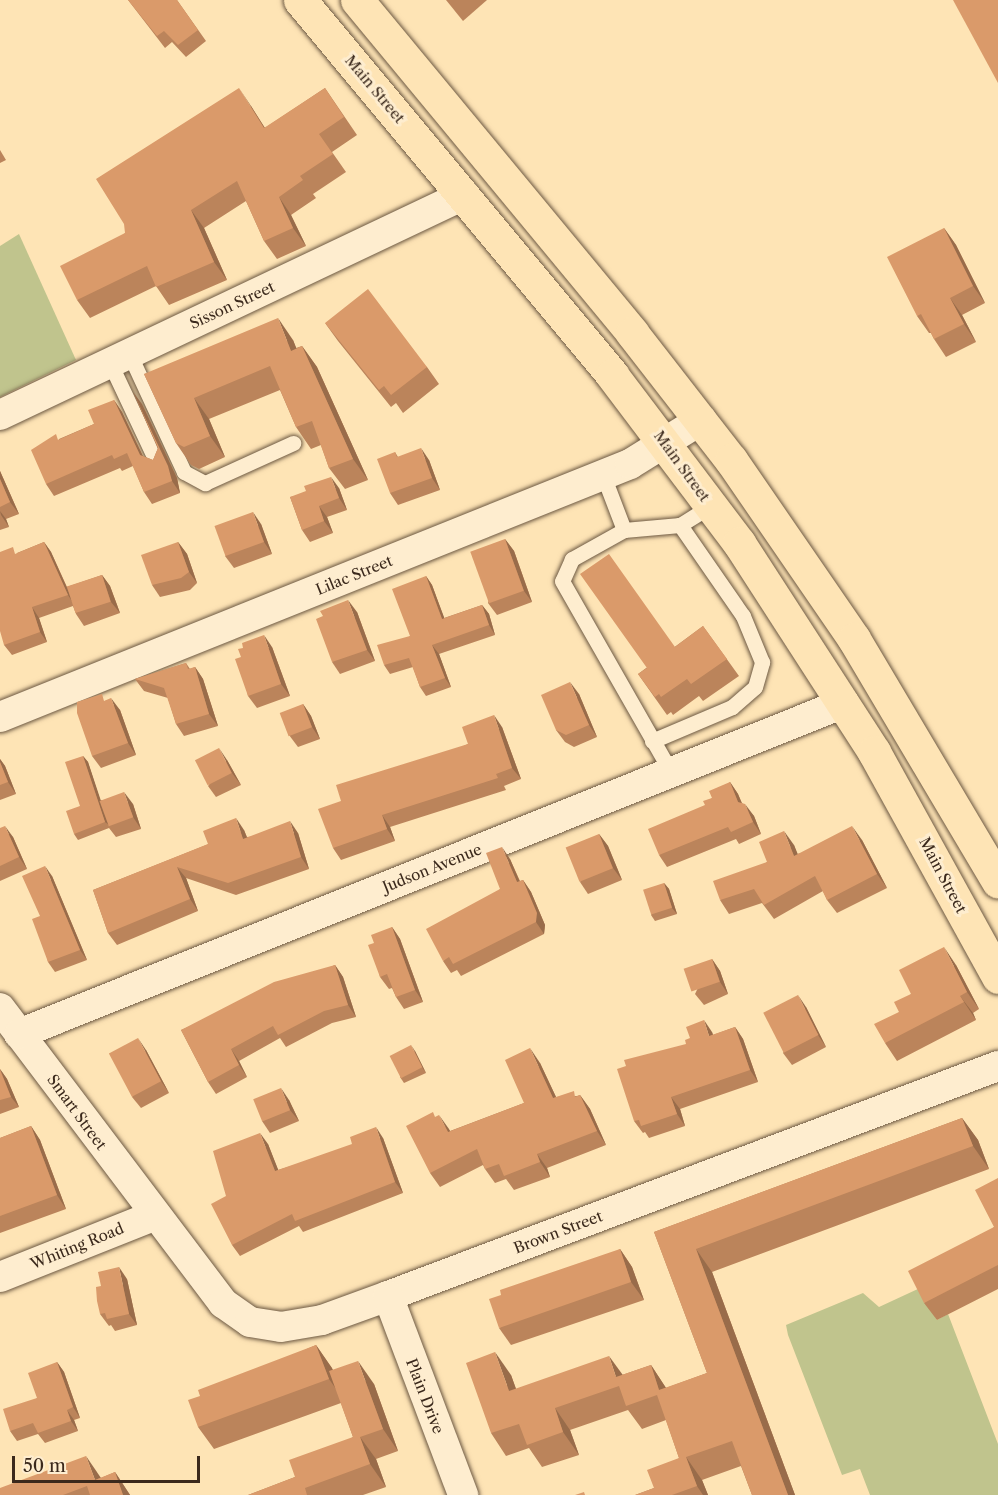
<!DOCTYPE html>
<style>
body{margin:0}
#map{position:relative;width:998px;height:1495px;overflow:hidden;background:#fee4b5;font-family:"Libre Caslon Text",serif}
div>[style]{position:absolute}
[style*='--x']{left:calc(var(--x)*1px);top:calc(var(--y)*1px);width:calc(var(--w)*1px);rotate:calc(var(--a)*1deg)}
.green>*{inset:0;background:#c0c48d}
.roads{filter:drop-shadow(0 0 2px #6c5842) drop-shadow(0 0 2px #6c5842)}
.service>*{height:15px;margin:-7.5px;padding:0 7.5px;transform-origin:7.5px;border-radius:7.5px;background:#feedcf}
.minor>*{height:30px;margin:-15px;padding:0 15px;transform-origin:15px;border-radius:15px;background:#feedcf}
.primary>*{height:33px;margin:-16.5px;padding:0 16.5px;transform-origin:16.5px;border-radius:16.5px;background:#fee4b5}
.wall>*{inset:0;background:#bb845b}
.shaded-wall>*{inset:0;background:#996c4a}
.building>*{inset:0;background:#da9a6a;transform-origin:0 0}
span{translate:-50% -50%;white-space:nowrap;text-align:center;line-height:1.15;-webkit-text-stroke:6px #feedcf;paint-order:stroke}
.street-label{font-size:15px;color:#3b291c}
.scale{position:absolute;left:12px;top:1456px;width:188px;height:27px;box-sizing:border-box;border:3px solid #3b291c;border-top:0;padding-left:8px;font-size:18px;line-height:21px;white-space:nowrap;color:#3b291c;-webkit-text-stroke:4px #feedcf;paint-order:stroke}
</style>
<div id="map">
<div class="green">
<div style="clip-path:polygon(19px 234px,76px 360px,0 397px,0 246px)"></div>
<div style="clip-path:polygon(920px 1288px,937px 1320px,948px 1314px,998px 1444px,998px 1495px,870px 1495px,860px 1469px,842px 1475px,788px 1335px,786px 1325px,863px 1293px,879px 1307px)"></div>
</div>
<div class="roads">
<div class="service">
<div style="--x:129;--y:353;--w:131;--a:65.2"></div>
<div style="--x:184;--y:472;--w:24;--a:28"></div>
<div style="--x:205;--y:483;--w:97;--a:-24.4"></div>
<div style="--x:110;--y:363;--w:110;--a:64.8"></div>
<div style="--x:603;--y:475;--w:59;--a:69.1"></div>
<div style="--x:624;--y:530;--w:56;--a:-5.1"></div>
<div style="--x:680;--y:525;--w:36;--a:-32"></div>
<div style="--x:624;--y:530;--w:60;--a:150.9"></div>
<div style="--x:572;--y:559;--w:24;--a:114"></div>
<div style="--x:562;--y:581;--w:220;--a:60.3"></div>
<div style="--x:652;--y:741;--w:87;--a:-23"></div>
<div style="--x:732;--y:707;--w:30;--a:-41"></div>
<div style="--x:755;--y:687;--w:26;--a:-74"></div>
<div style="--x:762;--y:662;--w:50;--a:-112.4"></div>
<div style="--x:743;--y:616;--w:111;--a:-124.7"></div>
</div>
<div class="minor">
<div style="--x:0;--y:415;--w:514;--a:-25.37"></div>
<div style="--x:0;--y:717;--w:679;--a:-21.88"></div>
<div style="--x:630;--y:464;--w:84;--a:-31.8"></div>
<div style="--x:0;--y:1008;--w:370;--a:52.9"></div>
<div style="--x:223;--y:1303;--w:33;--a:35"></div>
<div style="--x:250;--y:1322;--w:31;--a:9"></div>
<div style="--x:281;--y:1327;--w:42;--a:-9.7"></div>
<div style="--x:322;--y:1320;--w:70;--a:-20"></div>
<div style="--x:388;--y:1296;--w:652;--a:-20.66"></div>
<div style="--x:19;--y:1034;--w:889;--a:-21.86"></div>
<div style="--x:0;--y:1277;--w:165;--a:-21.7"></div>
<div style="--x:388;--y:1296;--w:213;--a:69.3"></div>
</div>
<div class="primary">
<div style="--x:300;--y:0;--w:488;--a:50.2"></div>
<div style="--x:612;--y:375;--w:211;--a:52.9"></div>
<div style="--x:739;--y:543;--w:249;--a:57.1"></div>
<div style="--x:874;--y:752;--w:257;--a:61.1"></div>
<div style="--x:357;--y:0;--w:432;--a:50.4"></div>
<div style="--x:632;--y:333;--w:161;--a:52.1"></div>
<div style="--x:731;--y:460;--w:217;--a:55.5"></div>
<div style="--x:854;--y:639;--w:282;--a:59.3"></div>
</div>
</div>
<div class="wall">
<div style="clip-path:polygon(128px 0,177px 0,206px 41px,186px 57px,172px 42px,165px 48px)"></div>
<div style="clip-path:polygon(446px 0,487px 0,463px 21px)"></div>
<div style="clip-path:polygon(325px 88px,357px 135px,332px 152px,346px 172px,313px 194px,316px 198px,291px 215px,306px 246px,277px 259px,264px 241px,246px 201px,204px 228px,227px 280px,169px 305px,156px 286px,90px 318px,77px 300px,125px 233px,251px 106px,265px 128px)"></div>
<div style="clip-path:polygon(0 150px,6px 160px,0 163px)"></div>
<div style="clip-path:polygon(944px 228px,956px 245px,985px 303px,962px 315px,976px 342px,946px 357px,934px 339px,931px 333px,929px 333px,917px 316px)"></div>
<div style="clip-path:polygon(325px 323px,427px 367px,439px 384px,403px 413px,396px 403px,391px 407px,338px 341px)"></div>
<div style="clip-path:polygon(293px 340px,296px 348px,302px 346px,317px 367px,368px 480px,345px 489px,329px 468px,321px 445px,311px 449px,296px 427px,280px 390px,209px 419px,225px 457px,199px 469px,191px 465px,176px 443px,144px 374px)"></div>
<div style="clip-path:polygon(114px 400px,122px 412px,143px 456px,153px 460px,158px 448px,142px 404px,177px 478px,180px 493px,152px 504px,144px 492px,133px 466px,122px 471px,120px 468px,54px 496px,46px 484px,59px 439px,94px 424px)"></div>
<div style="clip-path:polygon(395px 452px,398px 457px,429px 460px,440px 490px,398px 505px,390px 493px)"></div>
<div style="clip-path:polygon(0 471px,19px 514px,6px 519px,9px 527px,0 530px)"></div>
<div style="clip-path:polygon(339px 488px,347px 510px,327px 517px,333px 533px,310px 542px,302px 530px,290px 497px)"></div>
<div style="clip-path:polygon(261px 524px,272px 554px,234px 568px,225px 556px)"></div>
<div style="clip-path:polygon(505px 539px,514px 551px,532px 602px,497px 615px,488px 603px)"></div>
<div style="clip-path:polygon(44px 542px,51px 552px,67px 587px,102px 575px,110px 586px,120px 613px,84px 626px,76px 614px,73px 606px,39px 618px,47px 642px,12px 655px,4px 645px,17px 553px)"></div>
<div style="clip-path:polygon(178px 542px,187px 554px,197px 583px,190px 590px,160px 597px,152px 585px)"></div>
<div style="clip-path:polygon(426px 576px,432px 585px,444px 618px,482px 605px,489px 614px,495px 635px,439px 654px,451px 687px,426px 696px,420px 687px,413px 667px,390px 674px,384px 665px,410px 636px)"></div>
<div style="clip-path:polygon(357px 612px,375px 661px,340px 674px,332px 662px)"></div>
<div style="clip-path:polygon(703px 626px,739px 676px,703px 701px,699px 696px,673px 715px,671px 712px,667px 715px,638px 674px)"></div>
<div style="clip-path:polygon(272px 647px,290px 696px,257px 708px,248px 696px,241px 657px)"></div>
<div style="clip-path:polygon(186px 663px,190px 669px,195px 667px,203px 679px,218px 726px,184px 736px,176px 724px,168px 698px,144px 691px,135px 679px)"></div>
<div style="clip-path:polygon(579px 694px,597px 737px,574px 747px,565px 742px,556px 730px)"></div>
<div style="clip-path:polygon(106px 700px,120px 710px,136px 755px,101px 768px,92px 756px)"></div>
<div style="clip-path:polygon(303px 704px,311px 716px,320px 739px,298px 747px,289px 735px)"></div>
<div style="clip-path:polygon(502px 727px,521px 779px,504px 786px,506px 790px,390px 827px,395px 841px,341px 860px,333px 848px,341px 801px,468px 744px)"></div>
<div style="clip-path:polygon(83px 756px,88px 762px,100px 800px,133px 804px,141px 829px,116px 837px,109px 828px,78px 840px,74px 834px,80px 806px)"></div>
<div style="clip-path:polygon(0 759px,5px 766px,16px 794px,0 800px)"></div>
<div style="clip-path:polygon(227px 760px,241px 785px,216px 797px,208px 786px)"></div>
<div style="clip-path:polygon(730px 782px,738px 794px,742px 803px,754px 816px,761px 834px,739px 844px,736px 839px,667px 867px,659px 855px,712px 798px)"></div>
<div style="clip-path:polygon(0 828px,13px 837px,27px 869px,0 881px)"></div>
<div style="clip-path:polygon(244px 830px,247px 837px,298px 833px,309px 869px,236px 895px,186px 878px,198px 911px,117px 945px,108px 933px,93px 890px)"></div>
<div style="clip-path:polygon(599px 834px,608px 846px,622px 880px,588px 894px,580px 882px)"></div>
<div style="clip-path:polygon(862px 840px,887px 888px,837px 913px,827px 900px,823px 891px,774px 919px,762px 903px,729px 914px,720px 900px,767px 862px,794px 845px,797px 854px)"></div>
<div style="clip-path:polygon(510px 859px,520px 881px,523px 880px,531px 892px,545px 925px,544px 934px,461px 976px,457px 970px,451px 973px,443px 961px,500px 889px)"></div>
<div style="clip-path:polygon(52px 876px,87px 960px,55px 972px,48px 962px,40px 916px)"></div>
<div style="clip-path:polygon(664px 883px,669px 889px,677px 914px,655px 921px,651px 915px)"></div>
<div style="clip-path:polygon(392px 927px,400px 939px,423px 1002px,404px 1009px,396px 997px,392px 988px,389px 989px,380px 977px,374px 943px)"></div>
<div style="clip-path:polygon(712px 959px,720px 971px,728px 994px,704px 1005px,695px 994px)"></div>
<div style="clip-path:polygon(335px 965px,343px 977px,356px 1017px,332px 1023px,286px 1047px,280px 1038px,239px 1061px,247px 1077px,216px 1094px,208px 1082px,181px 1030px)"></div>
<div style="clip-path:polygon(956px 965px,979px 1009px,973px 1013px,976px 1020px,897px 1061px,885px 1043px,899px 1012px,911px 994px)"></div>
<div style="clip-path:polygon(806px 1007px,826px 1047px,792px 1065px,783px 1053px)"></div>
<div style="clip-path:polygon(735px 1027px,743px 1039px,758px 1082px,680px 1109px,685px 1126px,649px 1138px,645px 1132px,643px 1133px,634px 1121px,712px 1032px,713px 1035px)"></div>
<div style="clip-path:polygon(146px 1050px,169px 1093px,141px 1108px,132px 1097px)"></div>
<div style="clip-path:polygon(415px 1051px,426px 1073px,404px 1083px,400px 1077px)"></div>
<div style="clip-path:polygon(540px 1063px,556px 1097px,577px 1096px,580px 1095px,590px 1109px,606px 1145px,547px 1168px,550px 1177px,514px 1190px,506px 1179px,495px 1183px,485px 1169px,483px 1165px,440px 1187px,430px 1173px,436px 1117px,450px 1131px,524px 1103px)"></div>
<div style="clip-path:polygon(0 1069px,7px 1079px,19px 1107px,0 1114px)"></div>
<div style="clip-path:polygon(289px 1100px,299px 1121px,270px 1133px,262px 1121px)"></div>
<div style="clip-path:polygon(962px 1118px,978px 1140px,989px 1169px,712px 1272px,795px 1495px,752px 1495px,741px 1466px,702px 1480px,708px 1495px,635px 1495px,654px 1488px,679px 1458px,666px 1420px,642px 1429px,628px 1410px,570px 1430px,579px 1455px,542px 1467px,529px 1448px,506px 1456px,491px 1433px,511px 1375px,516px 1389px,622px 1375px,651px 1365px,666px 1388px,707px 1373px,654px 1232px)"></div>
<div style="clip-path:polygon(31px 1126px,40px 1140px,66px 1209px,0 1233px,0 1138px)"></div>
<div style="clip-path:polygon(383px 1138px,403px 1193px,303px 1232px,299px 1226px,240px 1256px,232px 1245px,226px 1196px,268px 1144px,278px 1170px)"></div>
<div style="clip-path:polygon(998px 1178px,998px 1289px,937px 1320px,924px 1303px,994px 1227px)"></div>
<div style="clip-path:polygon(620px 1249px,632px 1267px,644px 1300px,511px 1345px,499px 1328px)"></div>
<div style="clip-path:polygon(127px 1279px,137px 1325px,115px 1331px,111px 1325px,109px 1326px,100px 1314px)"></div>
<div style="clip-path:polygon(316px 1345px,333px 1370px,374px 1384px,398px 1451px,376px 1459px,386px 1487px,363px 1495px,248px 1495px,295px 1477px,353px 1437px,341px 1403px,214px 1449px,198px 1427px,200px 1396px)"></div>
<div style="clip-path:polygon(57px 1362px,64px 1372px,80px 1418px,74px 1420px,78px 1431px,45px 1443px,38px 1434px,17px 1441px,10px 1431px,37px 1398px)"></div>
<div style="clip-path:polygon(115px 1472px,130px 1495px,0 1495px,101px 1478px)"></div>
</div>
<div class="shaded-wall">
<div style="clip-path:polygon(239px 88px,251px 106px,276px 146px,264px 128px)"></div>
<div style="clip-path:polygon(279px 197px,291px 215px,306px 246px,293px 228px)"></div>
<div style="clip-path:polygon(191px 210px,204px 228px,227px 280px,214px 262px)"></div>
<div style="clip-path:polygon(944px 228px,956px 245px,985px 303px,973px 286px)"></div>
<div style="clip-path:polygon(950px 298px,962px 315px,976px 342px,964px 324px)"></div>
<div style="clip-path:polygon(278px 318px,293px 340px,306px 372px,291px 351px)"></div>
<div style="clip-path:polygon(302px 346px,317px 367px,368px 480px,353px 459px)"></div>
<div style="clip-path:polygon(133px 392px,142px 404px,177px 478px,180px 493px,172px 481px)"></div>
<div style="clip-path:polygon(194px 398px,209px 419px,225px 457px,210px 436px)"></div>
<div style="clip-path:polygon(114px 400px,122px 412px,148px 467px,140px 455px)"></div>
<div style="clip-path:polygon(421px 448px,429px 460px,440px 490px,432px 478px)"></div>
<div style="clip-path:polygon(0 471px,19px 514px,10px 502px,0 479px)"></div>
<div style="clip-path:polygon(331px 477px,339px 488px,347px 510px,339px 498px)"></div>
<div style="clip-path:polygon(319px 506px,327px 517px,333px 533px,324px 521px)"></div>
<div style="clip-path:polygon(0 511px,6px 519px,9px 527px,1px 515px)"></div>
<div style="clip-path:polygon(253px 512px,261px 524px,272px 554px,264px 542px)"></div>
<div style="clip-path:polygon(505px 539px,514px 551px,532px 602px,524px 591px)"></div>
<div style="clip-path:polygon(44px 542px,51px 552px,75px 606px,68px 595px)"></div>
<div style="clip-path:polygon(178px 542px,187px 554px,197px 583px,189px 572px)"></div>
<div style="clip-path:polygon(102px 575px,110px 586px,120px 613px,111px 602px)"></div>
<div style="clip-path:polygon(426px 576px,432px 585px,448px 628px,442px 619px)"></div>
<div style="clip-path:polygon(348px 600px,357px 612px,375px 661px,367px 650px)"></div>
<div style="clip-path:polygon(482px 605px,489px 614px,495px 635px,489px 625px)"></div>
<div style="clip-path:polygon(32px 607px,39px 618px,47px 642px,40px 632px)"></div>
<div style="clip-path:polygon(264px 635px,272px 647px,290px 696px,281px 684px)"></div>
<div style="clip-path:polygon(432px 645px,439px 654px,451px 687px,445px 678px)"></div>
<div style="clip-path:polygon(195px 667px,203px 679px,218px 726px,209px 714px)"></div>
<div style="clip-path:polygon(570px 682px,579px 694px,597px 737px,589px 725px)"></div>
<div style="clip-path:polygon(111px 698px,120px 710px,136px 755px,128px 743px)"></div>
<div style="clip-path:polygon(303px 704px,311px 716px,320px 739px,312px 727px)"></div>
<div style="clip-path:polygon(494px 715px,502px 727px,521px 779px,512px 768px)"></div>
<div style="clip-path:polygon(219px 748px,227px 760px,241px 785px,232px 773px)"></div>
<div style="clip-path:polygon(83px 756px,88px 762px,109px 825px,105px 822px)"></div>
<div style="clip-path:polygon(0 759px,5px 766px,16px 794px,8px 782px,0 762px)"></div>
<div style="clip-path:polygon(730px 782px,738px 794px,746px 814px,738px 802px)"></div>
<div style="clip-path:polygon(124px 792px,133px 804px,141px 829px,133px 817px)"></div>
<div style="clip-path:polygon(745px 804px,754px 816px,761px 834px,753px 822px)"></div>
<div style="clip-path:polygon(382px 815px,390px 827px,395px 841px,387px 829px)"></div>
<div style="clip-path:polygon(236px 818px,244px 830px,252px 851px,243px 839px)"></div>
<div style="clip-path:polygon(290px 821px,298px 833px,309px 869px,301px 857px)"></div>
<div style="clip-path:polygon(5px 826px,13px 837px,27px 869px,19px 857px)"></div>
<div style="clip-path:polygon(852px 826px,862px 840px,887px 888px,877px 874px)"></div>
<div style="clip-path:polygon(784px 831px,794px 845px,804px 869px,794px 856px)"></div>
<div style="clip-path:polygon(599px 834px,608px 846px,622px 880px,613px 868px)"></div>
<div style="clip-path:polygon(502px 847px,510px 859px,525px 894px,517px 882px)"></div>
<div style="clip-path:polygon(45px 866px,52px 876px,87px 960px,80px 950px)"></div>
<div style="clip-path:polygon(177px 867px,186px 878px,198px 911px,190px 899px)"></div>
<div style="clip-path:polygon(523px 880px,531px 892px,545px 925px,544px 934px,536px 922px)"></div>
<div style="clip-path:polygon(664px 883px,669px 889px,677px 914px,672px 908px)"></div>
<div style="clip-path:polygon(392px 927px,400px 939px,423px 1002px,415px 990px)"></div>
<div style="clip-path:polygon(944px 947px,956px 965px,979px 1009px,967px 992px)"></div>
<div style="clip-path:polygon(712px 959px,720px 971px,728px 994px,720px 982px)"></div>
<div style="clip-path:polygon(335px 965px,343px 977px,356px 1017px,348px 1005px)"></div>
<div style="clip-path:polygon(798px 995px,806px 1007px,826px 1047px,818px 1035px)"></div>
<div style="clip-path:polygon(960px 996px,973px 1013px,976px 1020px)"></div>
<div style="clip-path:polygon(704px 1020px,712px 1032px,717px 1048px,709px 1036px)"></div>
<div style="clip-path:polygon(735px 1027px,743px 1039px,758px 1082px,750px 1070px)"></div>
<div style="clip-path:polygon(138px 1038px,146px 1050px,169px 1093px,161px 1081px)"></div>
<div style="clip-path:polygon(411px 1045px,415px 1051px,426px 1073px,422px 1067px)"></div>
<div style="clip-path:polygon(530px 1048px,540px 1063px,563px 1112px,553px 1098px)"></div>
<div style="clip-path:polygon(231px 1049px,239px 1061px,247px 1077px,239px 1065px)"></div>
<div style="clip-path:polygon(0 1069px,7px 1079px,19px 1107px,11px 1097px)"></div>
<div style="clip-path:polygon(281px 1088px,289px 1100px,299px 1121px,290px 1110px)"></div>
<div style="clip-path:polygon(580px 1095px,590px 1109px,606px 1145px,597px 1131px)"></div>
<div style="clip-path:polygon(671px 1097px,680px 1109px,685px 1126px,677px 1114px)"></div>
<div style="clip-path:polygon(439px 1115px,449px 1129px,458px 1146px,448px 1132px)"></div>
<div style="clip-path:polygon(962px 1118px,978px 1140px,989px 1169px,973px 1146px)"></div>
<div style="clip-path:polygon(31px 1126px,40px 1140px,66px 1209px,57px 1195px)"></div>
<div style="clip-path:polygon(376px 1127px,383px 1138px,403px 1193px,395px 1182px)"></div>
<div style="clip-path:polygon(260px 1133px,268px 1144px,283px 1182px,275px 1171px)"></div>
<div style="clip-path:polygon(537px 1154px,547px 1168px,550px 1177px,540px 1162px)"></div>
<div style="clip-path:polygon(620px 1249px,632px 1267px,644px 1300px,631px 1282px)"></div>
<div style="clip-path:polygon(696px 1249px,712px 1272px,795px 1495px,788px 1495px)"></div>
<div style="clip-path:polygon(119px 1267px,127px 1279px,137px 1325px,129px 1314px)"></div>
<div style="clip-path:polygon(316px 1345px,332px 1368px,345px 1402px,329px 1379px)"></div>
<div style="clip-path:polygon(495px 1352px,511px 1375px,525px 1414px,509px 1391px)"></div>
<div style="clip-path:polygon(609px 1356px,625px 1378px,616px 1377px)"></div>
<div style="clip-path:polygon(358px 1361px,374px 1384px,398px 1451px,383px 1429px)"></div>
<div style="clip-path:polygon(57px 1362px,64px 1372px,80px 1418px,73px 1407px)"></div>
<div style="clip-path:polygon(651px 1365px,666px 1388px,659px 1390px)"></div>
<div style="clip-path:polygon(555px 1408px,570px 1430px,579px 1455px,563px 1432px)"></div>
<div style="clip-path:polygon(67px 1410px,74px 1420px,78px 1431px,71px 1421px)"></div>
<div style="clip-path:polygon(360px 1437px,376px 1459px,386px 1487px,370px 1464px)"></div>
<div style="clip-path:polygon(86px 1456px,101px 1478px,95px 1480px)"></div>
<div style="clip-path:polygon(686px 1457px,702px 1480px,708px 1495px,703px 1495px,697px 1486px)"></div>
<div style="clip-path:polygon(115px 1472px,130px 1495px,123px 1495px)"></div>
</div>
<div class="building">
<div style="clip-path:polygon(128px 0,177px 0,198px 30px,178px 45px,164px 31px,157px 36px)"></div>
<div style="clip-path:polygon(953px 0,998px 0,998px 83px)"></div>
<div style="clip-path:polygon(239px 88px,264px 128px,325px 88px,344px 117px,319px 134px,333px 154px,300px 176px,303px 180px,279px 197px,293px 228px,264px 241px,237px 181px,191px 210px,214px 262px,156px 287px,147px 266px,77px 300px,60px 266px,125px 233px,124px 224px,96px 179px)"></div>
<div style="clip-path:polygon(944px 228px,973px 286px,950px 298px,964px 324px,934px 339px,921px 314px,917px 316px,887px 257px)"></div>
<div style="clip-path:polygon(368px 289px,427px 367px,391px 395px,384px 386px,379px 390px,325px 323px)"></div>
<div style="clip-path:polygon(278px 318px,291px 351px,302px 346px,353px 459px,329px 468px,312px 421px,296px 427px,270px 366px,194px 398px,210px 436px,184px 447px,176px 443px,144px 374px)"></div>
<div style="clip-path:polygon(133px 392px,168px 466px,172px 481px,144px 492px,127px 453px,114px 459px,112px 455px,46px 484px,31px 450px,56px 434px,58px 440px,94px 424px,88px 410px,114px 400px,140px 455px,153px 460px,158px 448px)"></div>
<div style="clip-path:polygon(421px 448px,432px 478px,390px 493px,377px 459px,395px 452px,397px 457px)"></div>
<div style="clip-path:polygon(331px 477px,339px 498px,319px 506px,324px 521px,302px 530px,290px 497px,306px 491px,304px 486px)"></div>
<div style="clip-path:polygon(0 479px,10px 502px,0 507px)"></div>
<div style="left:253px;top:512px;width:32px;height:41px;rotate:70deg"></div>
<div style="left:505px;top:539px;width:55px;height:37px;rotate:70deg"></div>
<div style="clip-path:polygon(44px 542px,68px 595px,32px 607px,40px 632px,4px 645px,0 631px,0 552px,13px 547px,15px 554px)"></div>
<div style="clip-path:polygon(178px 542px,189px 572px,181px 578px,152px 585px,141px 555px)"></div>
<div style="clip-path:polygon(609px 554px,675px 647px,703px 626px,727px 659px,691px 684px,687px 679px,661px 697px,659px 694px,655px 697px,638px 674px,647px 668px,580px 574px)"></div>
<div style="left:102px;top:575px;width:28px;height:37px;rotate:72deg"></div>
<div style="clip-path:polygon(426px 576px,442px 619px,482px 605px,489px 625px,432px 645px,445px 678px,420px 687px,409px 658px,384px 665px,377px 645px,410px 636px,392px 589px)"></div>
<div style="clip-path:polygon(348px 600px,367px 650px,332px 662px,316px 619px,323px 616px,320px 611px)"></div>
<div style="clip-path:polygon(264px 635px,281px 684px,248px 696px,235px 659px,241px 657px,238px 649px,243px 648px,242px 643px)"></div>
<div style="clip-path:polygon(186px 663px,188px 669px,195px 667px,209px 714px,176px 724px,164px 688px,135px 679px)"></div>
<div style="clip-path:polygon(570px 682px,589px 725px,566px 735px,556px 730px,541px 695px)"></div>
<div style="clip-path:polygon(102px 694px,104px 701px,111px 698px,128px 743px,92px 756px,77px 713px,77px 702px)"></div>
<div style="left:303px;top:704px;width:25px;height:25px;rotate:69deg"></div>
<div style="clip-path:polygon(494px 715px,512px 768px,496px 774px,498px 778px,382px 815px,387px 829px,333px 848px,318px 809px,341px 801px,336px 785px,468px 744px,462px 727px)"></div>
<div style="left:219px;top:748px;width:28px;height:27px;rotate:63deg"></div>
<div style="clip-path:polygon(83px 756px,105px 822px,74px 834px,66px 811px,80px 806px,65px 762px)"></div>
<div style="clip-path:polygon(0 762px,8px 782px,0 785px)"></div>
<div style="clip-path:polygon(730px 782px,738px 802px,745px 804px,753px 822px,731px 832px,728px 827px,659px 855px,648px 829px,705px 805px,703px 801px,712px 798px,709px 791px)"></div>
<div style="left:124px;top:792px;width:27px;height:26px;rotate:70deg"></div>
<div style="clip-path:polygon(236px 818px,243px 839px,290px 821px,301px 857px,228px 883px,177px 867px,190px 899px,108px 933px,93px 890px,208px 844px,203px 831px)"></div>
<div style="clip-path:polygon(5px 826px,19px 857px,0 866px,0 828px)"></div>
<div style="clip-path:polygon(852px 826px,877px 874px,827px 900px,815px 876px,764px 905px,754px 889px,720px 900px,713px 881px,767px 862px,759px 842px,784px 831px,794px 856px)"></div>
<div style="left:599px;top:834px;width:37px;height:36px;rotate:68deg"></div>
<div style="clip-path:polygon(502px 847px,517px 882px,523px 880px,537px 913px,536px 922px,453px 964px,449px 957px,443px 961px,426px 929px,500px 889px,486px 853px)"></div>
<div style="clip-path:polygon(45px 866px,80px 950px,48px 962px,32px 919px,40px 916px,22px 876px)"></div>
<div style="left:664px;top:883px;width:26px;height:22px;rotate:72deg"></div>
<div style="clip-path:polygon(392px 927px,415px 990px,396px 997px,387px 974px,380px 977px,368px 945px,374px 943px,371px 935px)"></div>
<div style="clip-path:polygon(944px 947px,967px 992px,960px 996px,964px 1002px,885px 1043px,874px 1024px,899px 1012px,894px 1002px,911px 994px,899px 970px)"></div>
<div style="left:712px;top:959px;width:24px;height:30px;rotate:71deg"></div>
<div style="clip-path:polygon(335px 965px,348px 1005px,324px 1011px,278px 1035px,273px 1026px,231px 1049px,239px 1065px,208px 1082px,181px 1030px,274px 982px)"></div>
<div style="left:798px;top:995px;width:45px;height:39px;rotate:63deg"></div>
<div style="clip-path:polygon(704px 1020px,709px 1036px,735px 1027px,750px 1070px,671px 1097px,677px 1114px,641px 1126px,639px 1120px,634px 1121px,617px 1069px,626px 1066px,624px 1060px,686px 1044px,685px 1040px,690px 1038px,686px 1027px)"></div>
<div style="left:138px;top:1038px;width:49px;height:33px;rotate:62deg"></div>
<div style="left:411px;top:1045px;width:25px;height:24px;rotate:63deg"></div>
<div style="clip-path:polygon(530px 1048px,553px 1098px,574px 1091px,575px 1097px,580px 1095px,597px 1131px,537px 1154px,540px 1162px,504px 1176px,499px 1164px,485px 1169px,477px 1149px,430px 1173px,406px 1126px,433px 1112px,435px 1117px,439px 1115px,448px 1132px,524px 1103px,505px 1060px)"></div>
<div style="clip-path:polygon(0 1070px,11px 1097px,0 1100px)"></div>
<div style="left:281px;top:1088px;width:24px;height:30px;rotate:68deg"></div>
<div style="clip-path:polygon(962px 1118px,973px 1146px,696px 1249px,788px 1495px,752px 1495px,732px 1441px,686px 1457px,697px 1486px,672px 1495px,635px 1495px,654px 1488px,647px 1470px,679px 1458px,657px 1395px,626px 1406px,619px 1386px,555px 1408px,563px 1432px,527px 1445px,519px 1424px,491px 1433px,466px 1363px,495px 1352px,509px 1391px,609px 1356px,616px 1377px,651px 1365px,659px 1390px,707px 1373px,654px 1232px)"></div>
<div style="clip-path:polygon(31px 1126px,57px 1195px,0 1216px,0 1138px)"></div>
<div style="clip-path:polygon(376px 1127px,395px 1182px,295px 1221px,292px 1214px,232px 1245px,211px 1204px,226px 1196px,213px 1151px,260px 1133px,275px 1171px,352px 1144px,350px 1137px)"></div>
<div style="clip-path:polygon(998px 1178px,998px 1265px,924px 1303px,908px 1271px,994px 1227px,975px 1190px)"></div>
<div style="clip-path:polygon(620px 1249px,631px 1282px,499px 1328px,489px 1299px,501px 1295px,500px 1290px)"></div>
<div style="clip-path:polygon(119px 1267px,129px 1314px,107px 1319px,105px 1313px,100px 1314px,97px 1301px,96px 1287px,101px 1286px,98px 1272px)"></div>
<div style="clip-path:polygon(316px 1345px,329px 1379px,198px 1427px,188px 1400px,200px 1396px,198px 1390px)"></div>
<div style="clip-path:polygon(358px 1361px,383px 1429px,360px 1437px,370px 1464px,305px 1488px,307px 1495px,248px 1495px,295px 1477px,289px 1460px,353px 1437px,329px 1371px)"></div>
<div style="clip-path:polygon(57px 1362px,73px 1407px,67px 1410px,71px 1421px,38px 1433px,33px 1423px,10px 1431px,3px 1409px,37px 1398px,28px 1373px)"></div>
<div style="clip-path:polygon(86px 1456px,95px 1480px,115px 1472px,123px 1495px,90px 1495px,87px 1486px,63px 1495px,0 1495px,0 1488px)"></div>
<div style="clip-path:polygon(584px 1492px,585px 1495px,575px 1495px)"></div>
</div>
<div class="street-label">
<span style="left:375px;top:89px;rotate:50deg">Main Street</span>
<span style="left:232px;top:305px;rotate:-25deg">Sisson Street</span>
<span style="left:682px;top:466px;rotate:54deg">Main Street</span>
<span style="left:354px;top:575px;rotate:-22deg">Lilac Street</span>
<span style="left:432px;top:868px;rotate:-22deg">Judson Avenue</span>
<span style="left:943px;top:875px;rotate:62deg">Main Street</span>
<span style="left:77px;top:1112px;rotate:54deg">Smart Street</span>
<span style="left:558px;top:1232px;rotate:-21deg">Brown Street</span>
<span style="left:77px;top:1246px;rotate:-22deg">Whiting Road</span>
<span style="left:425px;top:1396px;rotate:69deg">Plain Drive</span>
</div>
<div class="scale">50 m</div>
</div>
